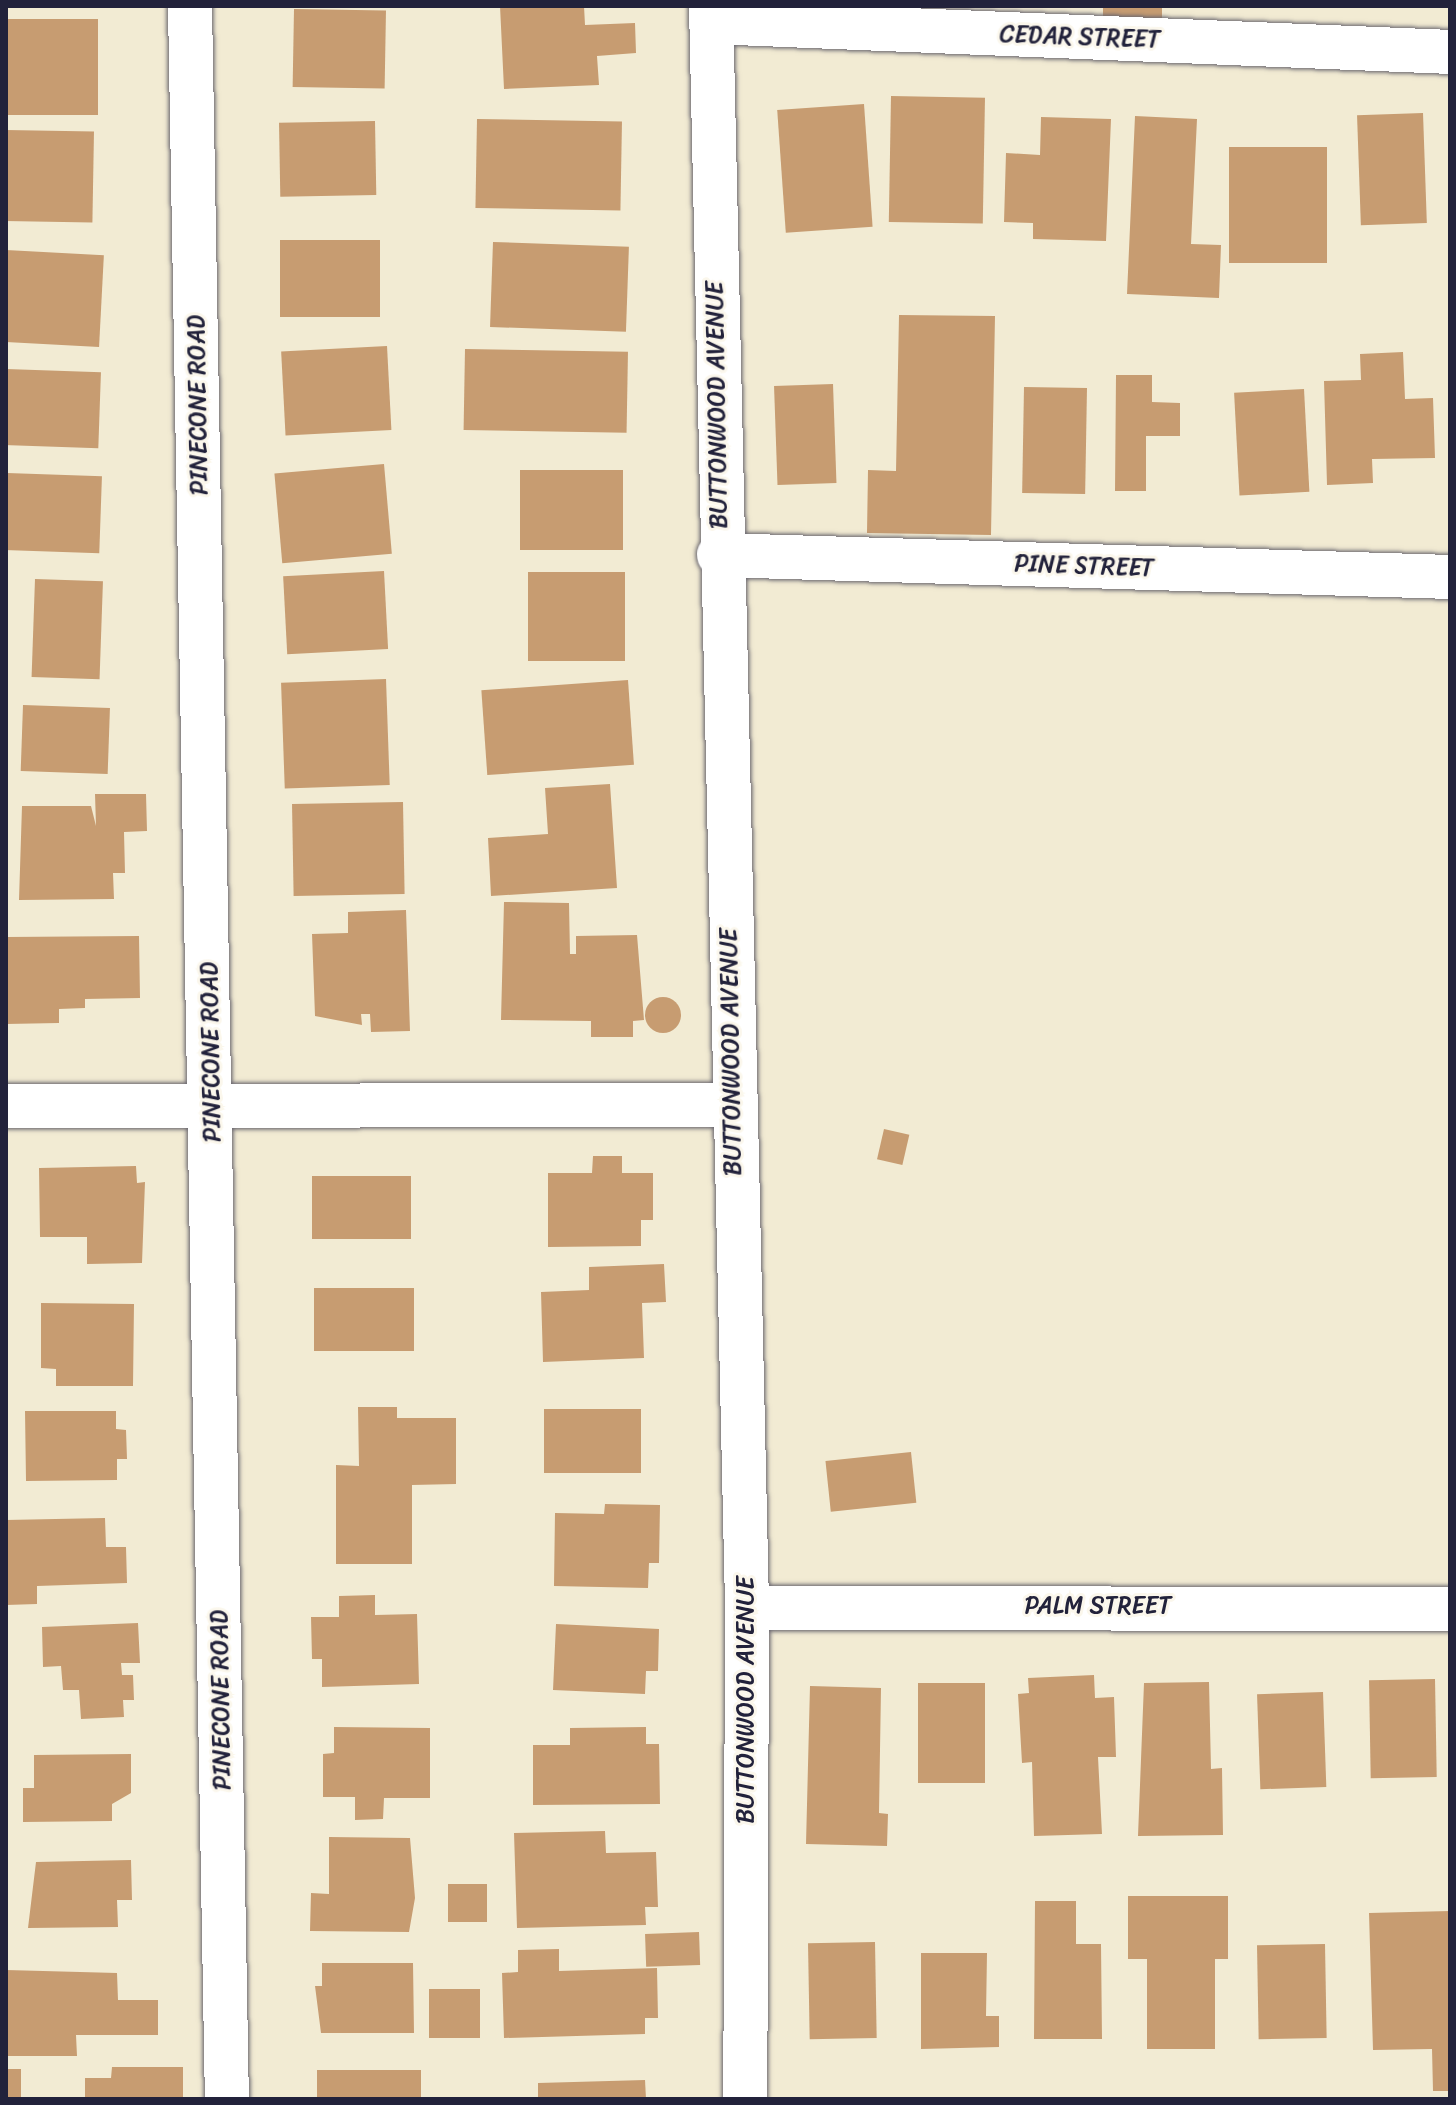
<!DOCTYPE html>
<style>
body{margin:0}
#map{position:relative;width:1456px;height:2105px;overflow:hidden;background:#f2ebd3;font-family:Sriracha,sans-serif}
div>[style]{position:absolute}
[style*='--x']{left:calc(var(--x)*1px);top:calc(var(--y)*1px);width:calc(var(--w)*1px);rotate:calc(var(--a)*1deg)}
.building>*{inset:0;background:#c79c71;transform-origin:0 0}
.round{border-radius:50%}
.roads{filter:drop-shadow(0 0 2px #6b6870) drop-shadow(0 0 2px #6b6870)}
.minor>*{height:44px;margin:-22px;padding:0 22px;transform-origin:22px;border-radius:22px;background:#fff}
span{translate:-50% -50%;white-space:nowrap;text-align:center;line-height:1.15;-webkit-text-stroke:6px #fbf7ec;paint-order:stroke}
.street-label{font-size:24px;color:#22223b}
.frame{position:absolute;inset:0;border:8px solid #22223b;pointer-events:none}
</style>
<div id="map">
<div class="building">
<div style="clip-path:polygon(500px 6px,584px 6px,585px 25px,635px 23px,636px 53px,597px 56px,599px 85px,504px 89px)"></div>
<div style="left:1103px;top:6px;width:59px;height:12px"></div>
<div style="left:294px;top:9px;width:92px;height:78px;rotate:1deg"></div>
<div style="left:6px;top:19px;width:92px;height:96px"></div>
<div style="left:891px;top:96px;width:94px;height:126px;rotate:1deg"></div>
<div style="left:864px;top:104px;width:123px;height:87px;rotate:86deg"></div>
<div style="left:1423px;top:113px;width:110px;height:66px;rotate:88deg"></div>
<div style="clip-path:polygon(1135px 116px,1197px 119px,1191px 244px,1221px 245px,1219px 298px,1127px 294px)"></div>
<div style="clip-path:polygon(1041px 117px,1111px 119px,1106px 241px,1033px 239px,1033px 223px,1004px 222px,1006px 153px,1040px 155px)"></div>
<div style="left:477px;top:119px;width:145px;height:89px;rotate:1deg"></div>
<div style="left:375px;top:121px;width:74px;height:96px;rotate:89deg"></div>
<div style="left:6px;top:130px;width:88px;height:91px;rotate:1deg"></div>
<div style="left:1327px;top:147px;width:116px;height:98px;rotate:90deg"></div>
<div style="left:280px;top:240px;width:100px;height:77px"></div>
<div style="left:493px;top:242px;width:136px;height:85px;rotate:2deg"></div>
<div style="left:6px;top:250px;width:98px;height:92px;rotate:3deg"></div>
<div style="clip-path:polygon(899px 315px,995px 316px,991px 535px,867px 533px,868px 470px,896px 471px)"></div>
<div style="left:387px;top:346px;width:84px;height:106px;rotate:87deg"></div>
<div style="left:465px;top:349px;width:163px;height:81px;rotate:1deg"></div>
<div style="clip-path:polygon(1403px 352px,1405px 399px,1433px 398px,1435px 458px,1372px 459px,1373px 483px,1327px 485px,1324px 381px,1361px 380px,1360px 354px)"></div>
<div style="left:6px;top:369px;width:95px;height:76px;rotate:2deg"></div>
<div style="clip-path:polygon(1116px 375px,1152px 375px,1152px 402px,1180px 403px,1180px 436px,1146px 436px,1146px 491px,1115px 491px)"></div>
<div style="left:833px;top:384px;width:99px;height:59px;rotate:88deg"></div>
<div style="left:1024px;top:387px;width:63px;height:106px;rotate:1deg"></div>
<div style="left:1304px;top:389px;width:103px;height:70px;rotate:87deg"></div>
<div style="left:384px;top:464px;width:90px;height:110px;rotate:85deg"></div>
<div style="left:520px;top:470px;width:103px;height:80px"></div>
<div style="left:7px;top:473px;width:95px;height:77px;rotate:2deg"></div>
<div style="left:384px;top:571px;width:78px;height:101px;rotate:87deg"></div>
<div style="left:528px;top:572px;width:97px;height:89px"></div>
<div style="left:35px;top:579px;width:68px;height:98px;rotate:2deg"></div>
<div style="left:386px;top:679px;width:106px;height:105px;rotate:88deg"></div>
<div style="left:628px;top:680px;width:85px;height:147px;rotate:86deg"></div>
<div style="left:23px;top:705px;width:87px;height:66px;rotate:2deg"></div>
<div style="clip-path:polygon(610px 784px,617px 888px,491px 896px,488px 838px,548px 834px,545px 788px)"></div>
<div style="clip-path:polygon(95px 794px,146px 794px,147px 831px,124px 832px,125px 873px,113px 873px,114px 899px,19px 900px,22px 806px,91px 806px,96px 826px)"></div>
<div style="left:403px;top:802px;width:92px;height:111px;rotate:89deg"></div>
<div style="clip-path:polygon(504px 902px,569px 903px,570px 954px,576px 954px,576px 936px,637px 935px,644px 1020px,633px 1021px,633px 1037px,591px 1037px,591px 1021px,501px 1020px)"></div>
<div style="clip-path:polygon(406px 910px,410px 1031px,371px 1032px,370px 1014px,361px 1014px,362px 1025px,315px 1016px,312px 934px,348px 933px,348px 912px)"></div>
<div style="clip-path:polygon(139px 936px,140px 998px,85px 999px,85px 1008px,59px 1009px,59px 1023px,6px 1024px,6px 937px)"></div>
<div class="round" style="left:645px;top:997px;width:36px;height:36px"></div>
<div style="left:884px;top:1129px;width:26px;height:31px;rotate:13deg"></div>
<div style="clip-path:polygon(593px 1156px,622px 1156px,622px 1173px,653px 1173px,653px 1220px,641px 1220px,641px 1246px,548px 1247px,548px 1173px,592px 1173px)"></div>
<div style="clip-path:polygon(136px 1166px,137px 1183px,145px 1182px,142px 1263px,87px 1264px,87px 1237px,40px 1237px,39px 1168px)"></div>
<div style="left:312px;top:1176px;width:99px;height:63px"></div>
<div style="clip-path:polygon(664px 1264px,666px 1302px,642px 1303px,644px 1358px,543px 1362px,541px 1292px,589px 1290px,589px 1267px)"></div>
<div style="left:314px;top:1288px;width:100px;height:63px"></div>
<div style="clip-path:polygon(41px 1303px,134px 1304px,133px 1386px,56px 1386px,56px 1369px,41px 1368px)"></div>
<div style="clip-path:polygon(358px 1407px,397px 1407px,397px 1418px,456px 1418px,456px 1484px,412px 1485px,412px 1564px,336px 1564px,336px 1465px,359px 1466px)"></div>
<div style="left:544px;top:1409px;width:97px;height:64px"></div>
<div style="clip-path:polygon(25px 1411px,116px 1411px,116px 1429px,126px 1430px,127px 1459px,117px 1459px,117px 1480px,26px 1481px)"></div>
<div style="left:911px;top:1452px;width:51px;height:86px;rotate:84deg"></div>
<div style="clip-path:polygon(605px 1504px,660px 1505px,659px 1563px,649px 1563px,648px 1588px,554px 1586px,555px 1513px,604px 1514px)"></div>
<div style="clip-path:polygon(105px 1518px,106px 1547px,126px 1547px,127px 1583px,37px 1586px,37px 1604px,6px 1605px,6px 1520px)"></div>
<div style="clip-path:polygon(375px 1595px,375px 1615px,417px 1614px,419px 1684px,322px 1687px,322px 1659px,312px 1659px,311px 1617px,339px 1617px,339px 1596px)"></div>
<div style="clip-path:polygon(138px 1623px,140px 1663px,121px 1663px,122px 1675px,133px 1675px,134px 1700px,123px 1700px,124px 1717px,81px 1719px,79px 1690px,63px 1690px,61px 1666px,43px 1667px,42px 1627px)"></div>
<div style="clip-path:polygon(556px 1624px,659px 1629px,658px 1671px,646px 1671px,645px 1694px,553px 1690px)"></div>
<div style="clip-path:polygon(1094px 1675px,1095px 1698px,1114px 1697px,1116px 1757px,1098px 1757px,1102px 1834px,1034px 1836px,1032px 1762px,1022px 1763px,1018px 1694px,1029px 1693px,1028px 1678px)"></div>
<div style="left:1435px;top:1679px;width:98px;height:66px;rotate:89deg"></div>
<div style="clip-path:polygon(1209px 1682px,1211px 1769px,1222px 1768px,1223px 1835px,1138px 1836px,1144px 1683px)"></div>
<div style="left:918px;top:1683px;width:67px;height:100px"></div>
<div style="clip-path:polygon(810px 1686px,881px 1688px,879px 1813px,888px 1814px,887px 1846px,806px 1844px)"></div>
<div style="left:1323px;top:1692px;width:95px;height:66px;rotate:88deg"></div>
<div style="clip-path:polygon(334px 1727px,430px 1728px,430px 1798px,384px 1798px,383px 1819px,355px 1820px,355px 1797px,323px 1797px,323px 1754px,334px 1753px)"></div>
<div style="clip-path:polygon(646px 1727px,646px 1744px,659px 1744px,660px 1804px,533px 1805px,533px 1745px,570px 1745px,570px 1728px)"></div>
<div style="clip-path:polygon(131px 1754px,131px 1793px,112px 1804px,112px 1821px,23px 1822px,23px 1788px,34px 1788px,34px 1755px)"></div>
<div style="clip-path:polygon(605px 1831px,606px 1853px,656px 1852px,658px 1907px,645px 1907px,646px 1925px,517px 1928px,514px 1833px)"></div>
<div style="clip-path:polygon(329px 1837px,410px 1838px,415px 1898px,409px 1932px,310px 1931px,311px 1893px,329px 1894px)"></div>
<div style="clip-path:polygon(131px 1860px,132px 1900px,117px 1900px,118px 1927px,28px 1928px,36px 1862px)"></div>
<div style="left:448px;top:1884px;width:39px;height:38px"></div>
<div style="clip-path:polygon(1128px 1896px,1228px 1896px,1228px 1959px,1215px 1959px,1215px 2049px,1147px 2049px,1147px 1959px,1128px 1959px)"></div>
<div style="clip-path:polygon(1035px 1901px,1076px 1901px,1076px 1944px,1101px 1944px,1102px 2039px,1034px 2039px)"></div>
<div style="clip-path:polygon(1450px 1911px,1450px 2091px,1433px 2091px,1432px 2049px,1373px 2050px,1369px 1913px)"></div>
<div style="left:699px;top:1932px;width:33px;height:54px;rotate:88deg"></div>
<div style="left:875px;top:1942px;width:96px;height:67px;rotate:89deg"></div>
<div style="left:1325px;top:1944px;width:94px;height:68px;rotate:89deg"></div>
<div style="clip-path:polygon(559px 1949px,559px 1971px,657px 1968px,658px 2018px,645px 2018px,645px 2034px,504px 2038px,502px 1973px,518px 1972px,518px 1950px)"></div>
<div style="clip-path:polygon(921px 1953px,987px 1953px,986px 2016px,999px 2016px,999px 2047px,921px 2049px)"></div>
<div style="clip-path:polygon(322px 1963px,413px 1963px,414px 2033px,321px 2033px,315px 1986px,322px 1986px)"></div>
<div style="clip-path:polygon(6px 1970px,117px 1973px,118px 2000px,158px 2000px,158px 2035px,76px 2035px,77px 2056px,6px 2056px)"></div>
<div style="left:429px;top:1989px;width:51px;height:49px"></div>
<div style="clip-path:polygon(112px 2067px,183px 2067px,183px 2099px,85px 2099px,85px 2078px,111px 2078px)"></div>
<div style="left:6px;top:2069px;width:15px;height:30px"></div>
<div style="left:317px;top:2070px;width:104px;height:29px"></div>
<div style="clip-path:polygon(645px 2080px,646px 2099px,538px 2099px,538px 2083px)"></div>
</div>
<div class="roads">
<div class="minor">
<div style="--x:190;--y:6;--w:2093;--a:88.99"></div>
<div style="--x:711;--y:6;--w:1602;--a:88.71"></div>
<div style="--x:747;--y:1608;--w:491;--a:90.2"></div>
<div style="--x:711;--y:22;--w:740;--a:2.32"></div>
<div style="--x:719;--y:555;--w:731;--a:1.72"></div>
<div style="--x:6;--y:1106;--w:727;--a:-0.08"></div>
<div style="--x:747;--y:1608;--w:703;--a:0.08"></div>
</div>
</div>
<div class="street-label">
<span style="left:1080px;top:37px;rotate:2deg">CEDAR STREET</span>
<span style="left:198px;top:405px;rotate:-91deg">PINECONE ROAD</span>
<span style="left:717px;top:405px;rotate:-91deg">BUTTONWOOD AVENUE</span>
<span style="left:1084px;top:566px;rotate:2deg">PINE STREET</span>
<span style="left:211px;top:1052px;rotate:-91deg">PINECONE ROAD</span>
<span style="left:731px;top:1052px;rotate:-91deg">BUTTONWOOD AVENUE</span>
<span style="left:1098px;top:1606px">PALM STREET</span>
<span style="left:221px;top:1700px;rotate:-91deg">PINECONE ROAD</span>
<span style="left:746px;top:1700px;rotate:-90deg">BUTTONWOOD AVENUE</span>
</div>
<div class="frame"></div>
</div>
